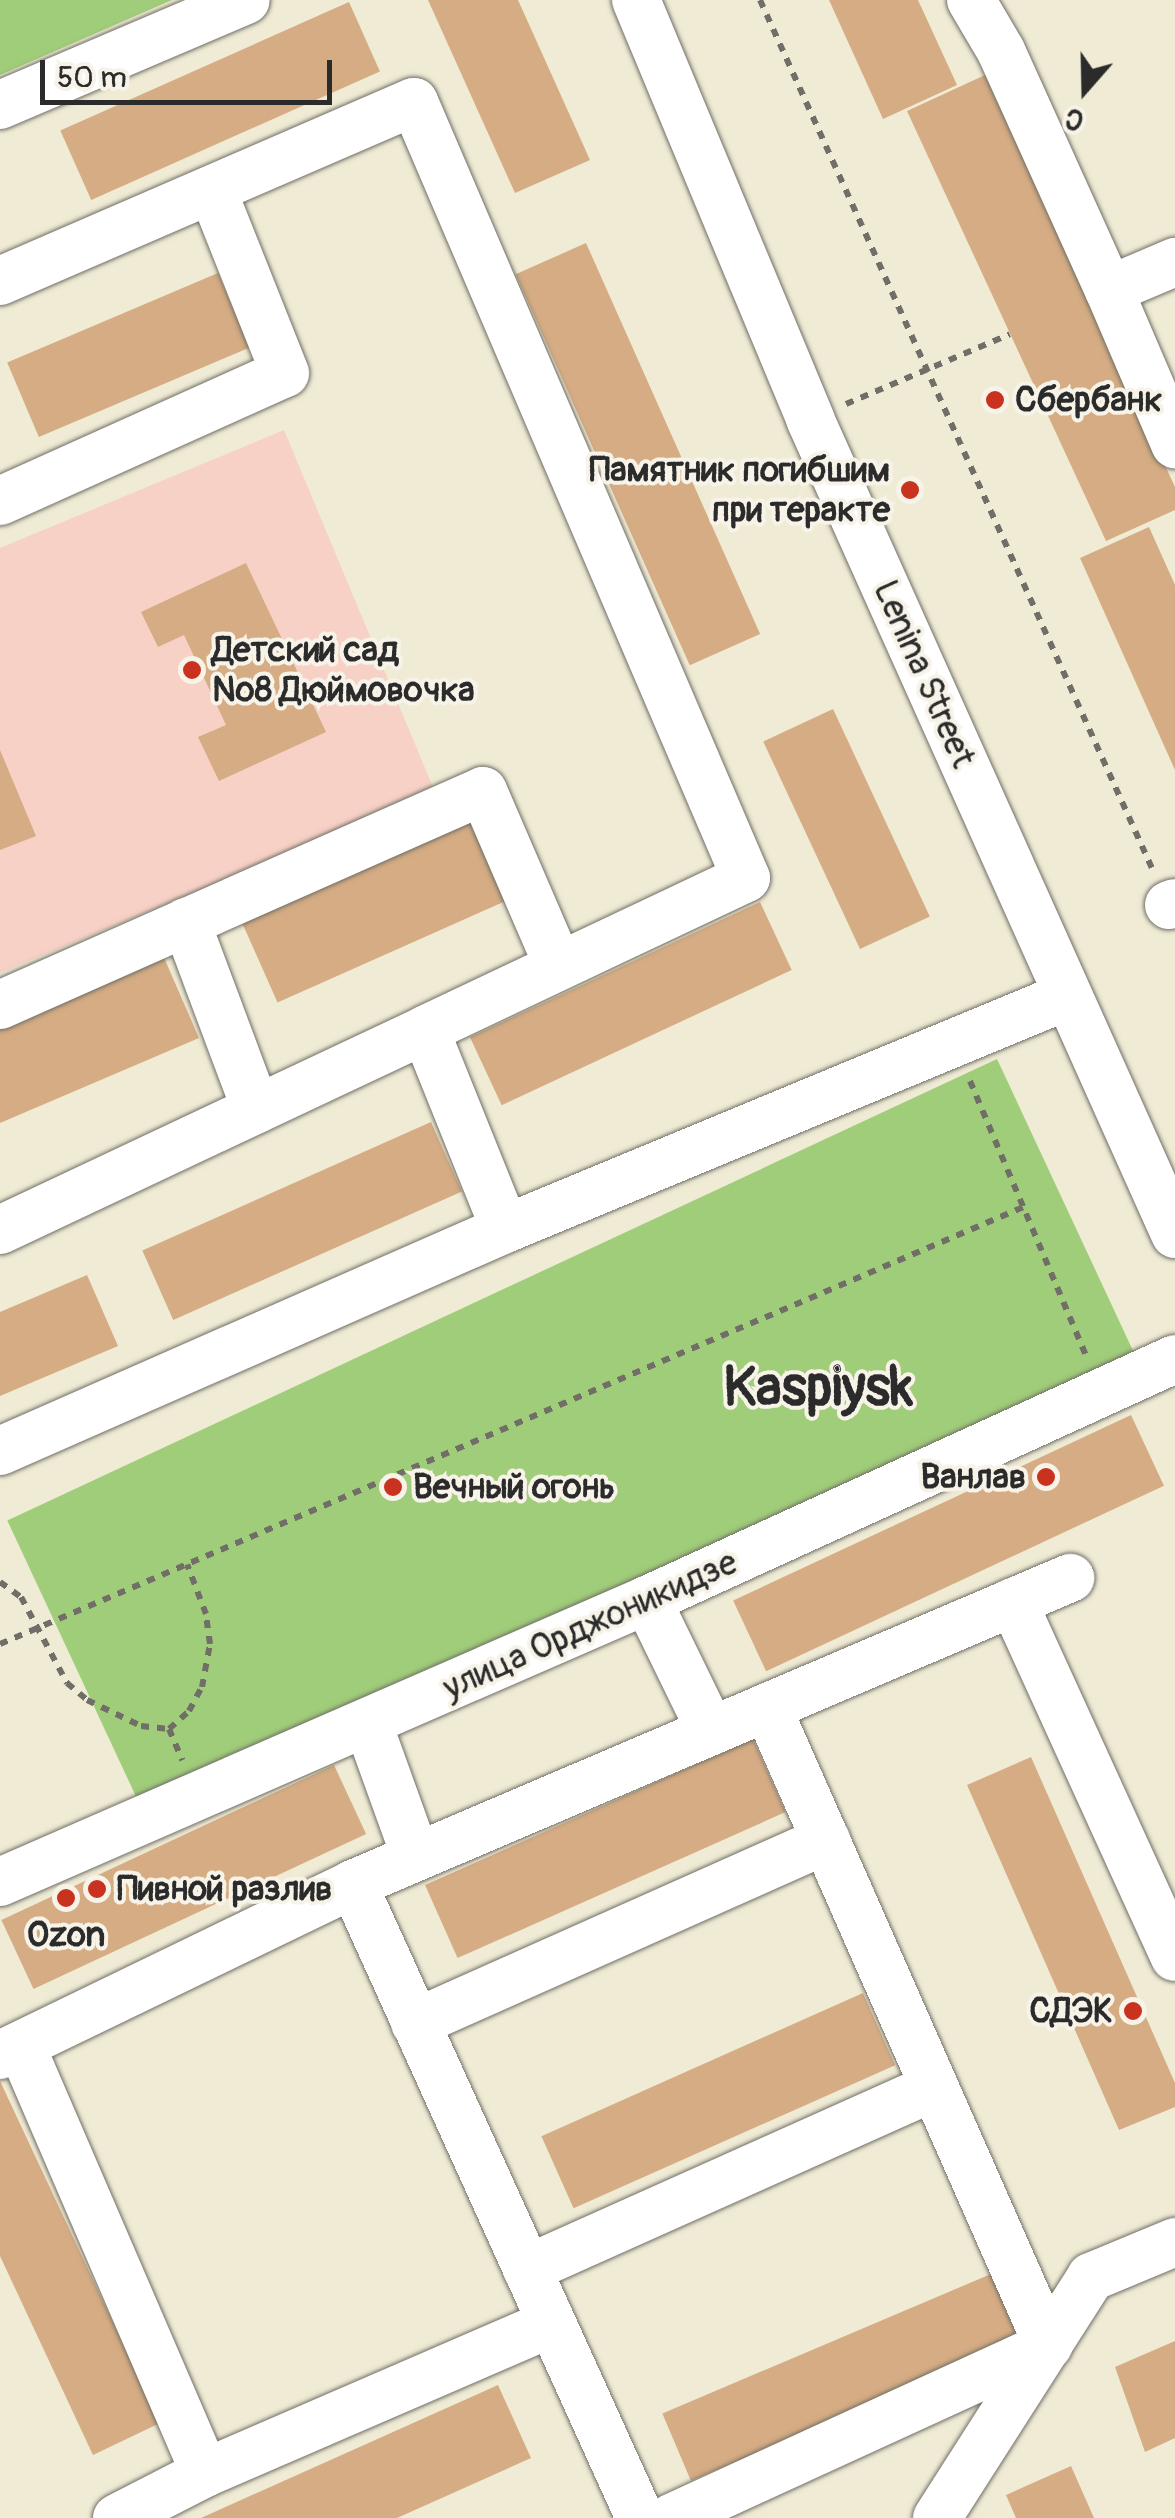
<!DOCTYPE html>
<meta charset="utf-8">
<style>
body{margin:0}
#map{position:relative;width:1175px;height:2518px;overflow:hidden;background:#f0ebd5;font-family:Pangolin,sans-serif}
div>[style]{position:absolute}
[style*='--x']{left:calc(var(--x)*1px);top:calc(var(--y)*1px);width:calc(var(--w)*1px);rotate:calc(var(--a)*1deg)}
.built>*{inset:0;background:#f7d1c6}
.green>*{inset:0;background:#a0cd7a;transform-origin:0 0}
.building>*{inset:0;background:#d5ac83;transform-origin:0 0}
.path>*{height:6px;margin-top:-3px;transform-origin:0;background:repeating-linear-gradient(90deg,#706e66 0 8px,transparent 0 16px)}
.roads{filter:drop-shadow(0 0 2px #706e66) drop-shadow(0 0 2px #706e66)}
.minor>*{height:48px;margin:-24px;padding:0 24px;transform-origin:24px;border-radius:24px;background:#fff}
.dots>*{width:28px;height:28px;translate:-50% -50%;box-sizing:border-box;border:5px solid #f7f3e8;border-radius:50%}
span{translate:-50% -50%;white-space:nowrap;text-align:center;line-height:1.15;-webkit-text-stroke:8px #f7f3e8;paint-order:stroke}
.poi-label{font-size:35px;color:#2b2b2b;font-weight:700}
.left{translate:0 -50%;text-align:left}
.right{translate:-100% -50%;text-align:right}
.street-label{font-size:35px;color:#2b2b2b}
.town-label{font-size:55px;color:#2b2b2b;font-weight:700}
.north{position:absolute;left:1035px;top:40px;width:100px;height:100px;-webkit-text-stroke:8px #f7f3e8;paint-order:stroke;rotate:200deg;font-size:28px;font-weight:700;line-height:40px;text-align:center;color:#2b2b2b}
.north::after{content:'';display:block;margin:auto;width:35px;height:45px;background:#2b2b2b;clip-path:polygon(50% 0,100% 100%,50% 72%,0 100%)}
.scale{position:absolute;left:40px;top:60px;width:292px;height:45px;box-sizing:border-box;border:5px solid #2b2b2b;border-top:0;padding-left:12px;font-size:30px;line-height:35px;white-space:nowrap;color:#2b2b2b;-webkit-text-stroke:8px #f7f3e8;paint-order:stroke}
</style>
<div id="map">
<div class="built">
<div style="clip-path:polygon(284px 430px,435px 792px,0 973px,0 548px)"></div>
</div>
<div class="green">
<div style="clip-path:polygon(0 0,172px 0,0 75px)"></div>
<div style="left:997px;top:1059px;width:324px;height:1092px;rotate:65deg"></div>
</div>
<div class="building">
<div style="clip-path:polygon(428px 0,518px 0,590px 160px,515px 193px)"></div>
<div style="clip-path:polygon(829px 0,918px 0,957px 85px,883px 119px)"></div>
<div style="left:349px;top:2px;width:76px;height:316px;rotate:66deg"></div>
<div style="clip-path:polygon(985px 75px,1175px 487px,1175px 510px,1106px 541px,907px 111px)"></div>
<div style="left:586px;top:243px;width:428px;height:77px;rotate:66deg"></div>
<div style="left:218px;top:273px;width:81px;height:229px;rotate:67deg"></div>
<div style="clip-path:polygon(1149px 527px,1175px 585px,1175px 770px,1080px 558px)"></div>
<div style="clip-path:polygon(246px 563px,326px 732px,219px 781px,198px 737px,226px 725px,184px 635px,158px 647px,141px 612px)"></div>
<div style="left:833px;top:709px;width:229px;height:77px;rotate:65deg"></div>
<div style="clip-path:polygon(0 750px,36px 836px,0 850px)"></div>
<div style="left:468px;top:818px;width:91px;height:249px;rotate:66deg"></div>
<div style="left:760px;top:902px;width:75px;height:320px;rotate:65deg"></div>
<div style="clip-path:polygon(162px 953px,199px 1038px,0 1123px,0 1022px)"></div>
<div style="left:431px;top:1122px;width:76px;height:316px;rotate:66deg"></div>
<div style="clip-path:polygon(87px 1275px,118px 1346px,0 1396px,0 1312px)"></div>
<div style="left:1131px;top:1415px;width:78px;height:439px;rotate:65deg"></div>
<div style="left:753px;top:1739px;width:80px;height:359px;rotate:66deg"></div>
<div style="clip-path:polygon(1031px 1757px,1175px 2083px,1175px 2107px,1119px 2130px,967px 1785px)"></div>
<div style="left:334px;top:1765px;width:76px;height:367px;rotate:65deg"></div>
<div style="left:863px;top:1993px;width:79px;height:352px;rotate:66deg"></div>
<div style="clip-path:polygon(0 2081px,160px 2423px,93px 2455px,0 2256px)"></div>
<div style="left:991px;top:2274px;width:73px;height:357px;rotate:67deg"></div>
<div style="clip-path:polygon(1175px 2341px,1175px 2438px,1145px 2452px,1115px 2367px)"></div>
<div style="clip-path:polygon(498px 2385px,531px 2458px,397px 2518px,201px 2518px)"></div>
<div style="clip-path:polygon(1071px 2466px,1094px 2518px,1016px 2518px,1006px 2495px)"></div>
</div>
<div class="path">
<div style="--x:760;--y:0;--w:952;--a:65.7"></div>
<div style="--x:846;--y:404;--w:178;--a:-23.1"></div>
<div style="--x:970;--y:1081;--w:298;--a:67.1"></div>
<div style="--x:0;--y:1582;--w:26;--a:36"></div>
<div style="--x:21;--y:1597;--w:98;--a:61.9"></div>
<div style="--x:67;--y:1683;--w:26;--a:40"></div>
<div style="--x:87;--y:1700;--w:60;--a:25.7"></div>
<div style="--x:141;--y:1726;--w:28;--a:6"></div>
<div style="--x:169;--y:1729;--w:27;--a:-42"></div>
<div style="--x:189;--y:1711;--w:27;--a:-62"></div>
<div style="--x:202;--y:1687;--w:44;--a:-79.5"></div>
<div style="--x:210;--y:1644;--w:30;--a:-98"></div>
<div style="--x:206;--y:1614;--w:53;--a:-110.8"></div>
<div style="--x:0;--y:1644;--w:1116;--a:-23.12"></div>
<div style="--x:169;--y:1729;--w:34;--a:67"></div>
</div>
<div class="roads">
<div class="minor">
<div style="--x:636;--y:0;--w:454;--a:67.4"></div>
<div style="--x:810;--y:419;--w:893;--a:65.87"></div>
<div style="--x:971;--y:0;--w:59;--a:59.5"></div>
<div style="--x:1001;--y:51;--w:262;--a:65.7"></div>
<div style="--x:1109;--y:290;--w:72;--a:-23"></div>
<div style="--x:0;--y:105;--w:267;--a:-23.1"></div>
<div style="--x:0;--y:281;--w:451;--a:-23.4"></div>
<div style="--x:414;--y:102;--w:844;--a:66.84"></div>
<div style="--x:746;--y:878;--w:355;--a:154.7"></div>
<div style="--x:1109;--y:290;--w:168;--a:66.8"></div>
<div style="--x:0;--y:501;--w:312;--a:-24.2"></div>
<div style="--x:285;--y:373;--w:197;--a:-111.7"></div>
<div style="--x:1169;--y:905;--w:6;--a:-18"></div>
<div style="--x:186;--y:922;--w:200;--a:69.5"></div>
<div style="--x:0;--y:1005;--w:528;--a:-23.9"></div>
<div style="--x:483;--y:791;--w:189;--a:66.7"></div>
<div style="--x:0;--y:1230;--w:470;--a:-25.2"></div>
<div style="--x:425;--y:1030;--w:214;--a:68.1"></div>
<div style="--x:0;--y:1451;--w:552;--a:-23.73"></div>
<div style="--x:505;--y:1229;--w:608;--a:-22.52"></div>
<div style="--x:647;--y:1600;--w:146;--a:64"></div>
<div style="--x:1013;--y:1602;--w:390;--a:65.5"></div>
<div style="--x:368;--y:1724;--w:141;--a:70.2"></div>
<div style="--x:0;--y:1882;--w:706;--a:-23.55"></div>
<div style="--x:647;--y:1600;--w:580;--a:-24.53"></div>
<div style="--x:353;--y:1884;--w:696;--a:65.64"></div>
<div style="--x:415;--y:2023;--w:450;--a:-24"></div>
<div style="--x:21;--y:2046;--w:465;--a:66.7"></div>
<div style="--x:0;--y:2055;--w:392;--a:-25.8"></div>
<div style="--x:353;--y:1884;--w:780;--a:-23.11"></div>
<div style="--x:527;--y:2269;--w:446;--a:-24.1"></div>
<div style="--x:117;--y:2518;--w:99;--a:-27.1"></div>
<div style="--x:205;--y:2473;--w:377;--a:-23.4"></div>
<div style="--x:671;--y:2518;--w:415;--a:-24.6"></div>
<div style="--x:1048;--y:2345;--w:697;--a:-113.77"></div>
<div style="--x:937;--y:2518;--w:286;--a:-57.4"></div>
<div style="--x:1091;--y:2277;--w:91;--a:-22.6"></div>
</div>
</div>
<div class="dots">
<div style="left:995px;top:400px;background:#c8321e"></div>
<div style="left:910px;top:490px;background:#c8321e"></div>
<div style="left:192px;top:670px;background:#c8321e"></div>
<div style="left:1046px;top:1477px;background:#c8321e"></div>
<div style="left:393px;top:1487px;background:#c8321e"></div>
<div style="left:97px;top:1889px;background:#c8321e"></div>
<div style="left:66px;top:1898px;background:#c8321e"></div>
<div style="left:1133px;top:2011px;background:#c8321e"></div>
</div>
<div class="poi-label">
<span class="left" style="left:1015px;top:400px">Сбербанк</span>
<span class="right" style="left:890px;top:490px">Памятник погибшим<br>при теракте</span>
<span class="left" style="left:212px;top:670px">Детский сад<br>№8 Дюймовочка</span>
<span class="right" style="left:1026px;top:1477px">Ванлав</span>
<span class="left" style="left:413px;top:1487px">Вечный огонь</span>
<span class="left" style="left:117px;top:1889px">Пивной разлив</span>
<span style="left:66px;top:1935px">Ozon</span>
<span class="right" style="left:1113px;top:2011px">СДЭК</span>
</div>
<div class="street-label">
<span style="left:924px;top:674px;rotate:66deg">Lenina Street</span>
<span style="left:590px;top:1625px;rotate:-24deg">улица Орджоникидзе</span>
</div>
<div class="town-label">
<span style="left:818px;top:1388px">Kaspiysk</span>
</div>
<div class="north">С</div>
<div class="scale">50 m</div>
</div>
